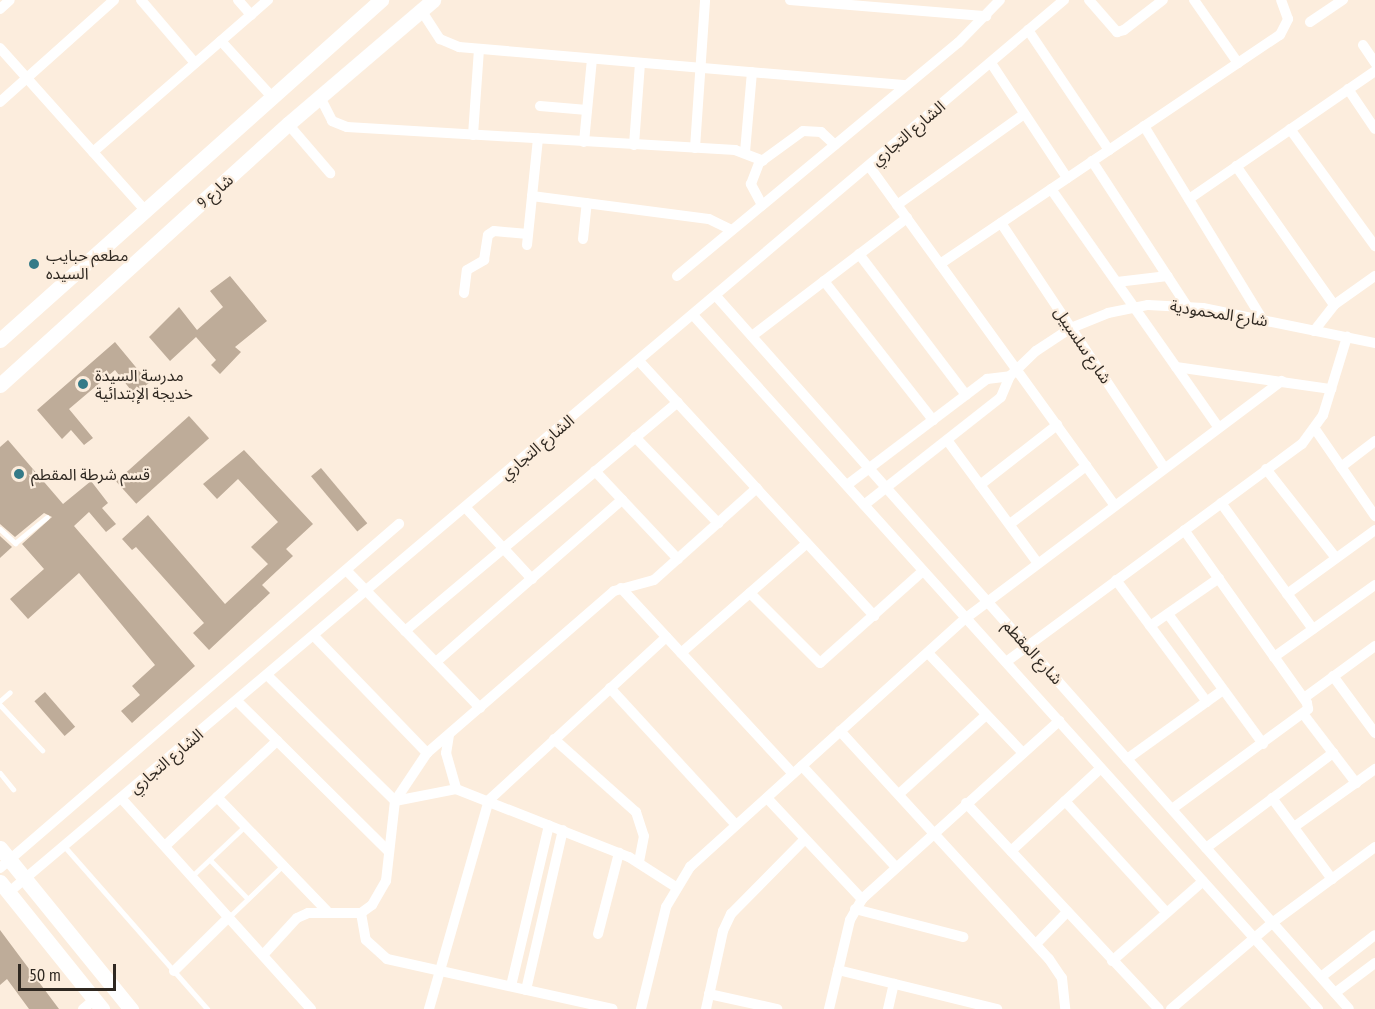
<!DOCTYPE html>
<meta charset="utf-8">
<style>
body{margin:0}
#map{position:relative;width:1375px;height:1009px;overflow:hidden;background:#fceddd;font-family:"PT Sans Narrow","Noto Sans Arabic",sans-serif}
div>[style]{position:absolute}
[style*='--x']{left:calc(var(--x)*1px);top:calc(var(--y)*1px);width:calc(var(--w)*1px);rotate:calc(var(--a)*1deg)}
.building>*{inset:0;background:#beac99;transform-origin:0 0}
.lane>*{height:5px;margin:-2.5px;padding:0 2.5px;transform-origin:2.5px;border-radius:2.5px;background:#fff}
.street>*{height:10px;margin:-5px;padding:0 5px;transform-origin:5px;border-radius:5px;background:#fff}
.secondary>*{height:15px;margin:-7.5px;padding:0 7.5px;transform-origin:7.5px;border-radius:7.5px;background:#fff}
.dots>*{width:16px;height:16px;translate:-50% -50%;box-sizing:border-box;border:3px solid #fceddd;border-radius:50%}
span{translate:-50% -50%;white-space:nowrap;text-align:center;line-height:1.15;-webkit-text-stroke:4.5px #fceddd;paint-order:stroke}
.street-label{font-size:16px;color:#2f2821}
.poi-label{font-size:16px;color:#2f2821}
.left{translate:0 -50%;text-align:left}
.scale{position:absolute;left:18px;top:964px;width:98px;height:27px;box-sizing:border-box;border:3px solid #2f2821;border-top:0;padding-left:8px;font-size:18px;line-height:21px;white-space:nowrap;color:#2f2821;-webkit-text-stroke:4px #fceddd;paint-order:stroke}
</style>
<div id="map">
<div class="building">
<div style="clip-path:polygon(230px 276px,267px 321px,235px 347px,241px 352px,220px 374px,211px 365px,216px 360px,196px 337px,170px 361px,149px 337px,179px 307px,197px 330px,223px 307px,210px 291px)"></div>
<div style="clip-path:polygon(115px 342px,149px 383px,134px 394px,115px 370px,69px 409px,93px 438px,84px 445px,71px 430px,62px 439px,37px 410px)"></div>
<div style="left:189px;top:416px;width:30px;height:98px;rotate:48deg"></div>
<div style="clip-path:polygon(8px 440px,63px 504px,91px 481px,108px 503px,102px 508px,116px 524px,106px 532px,89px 512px,74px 526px,195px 666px,132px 723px,121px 711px,140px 695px,132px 686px,155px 665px,79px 573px,28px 619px,10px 599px,44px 569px,22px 544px,52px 517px,44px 513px,15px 537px,0 524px,0 447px)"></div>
<div style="clip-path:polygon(244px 450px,313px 524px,286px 549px,293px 556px,262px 585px,270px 593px,209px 650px,193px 633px,204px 623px,136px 547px,132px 550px,122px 539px,148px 515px,225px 604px,268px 564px,251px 547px,278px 522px,238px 479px,217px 499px,203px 484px)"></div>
<div style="left:321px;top:468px;width:72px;height:13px;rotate:50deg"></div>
<div style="clip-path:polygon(0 536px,12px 547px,0 558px)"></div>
<div style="left:45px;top:692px;width:46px;height:14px;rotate:49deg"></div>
<div style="clip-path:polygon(0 930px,59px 1009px,29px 1009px,7px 979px,0 985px)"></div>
</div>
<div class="lane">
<div style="--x:0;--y:529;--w:21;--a:43"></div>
<div style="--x:15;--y:543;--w:41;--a:-39.1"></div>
<div style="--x:0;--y:701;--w:13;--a:-42"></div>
<div style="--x:0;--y:705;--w:62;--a:47"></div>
<div style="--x:0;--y:773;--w:21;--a:51"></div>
<div style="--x:64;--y:846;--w:217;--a:48.7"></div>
<div style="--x:210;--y:860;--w:54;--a:45.7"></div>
<div style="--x:192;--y:876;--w:73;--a:-43.3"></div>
<div style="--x:229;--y:917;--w:75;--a:-43.9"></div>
</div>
<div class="street">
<div style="--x:141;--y:0;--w:83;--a:49.4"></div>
<div style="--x:238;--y:0;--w:20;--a:49"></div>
<div style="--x:790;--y:0;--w:197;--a:4.7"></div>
<div style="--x:1089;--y:0;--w:43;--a:48.8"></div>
<div style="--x:1117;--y:32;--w:7;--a:-16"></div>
<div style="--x:1124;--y:30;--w:49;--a:-37.6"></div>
<div style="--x:1194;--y:0;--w:77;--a:55.1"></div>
<div style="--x:0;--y:9;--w:13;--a:-42"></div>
<div style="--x:421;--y:10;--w:35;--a:57"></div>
<div style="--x:440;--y:39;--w:21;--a:23"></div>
<div style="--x:459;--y:47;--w:449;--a:4.9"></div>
<div style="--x:1310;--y:22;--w:40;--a:-34"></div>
<div style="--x:1028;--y:30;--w:145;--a:56"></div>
<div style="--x:221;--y:41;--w:74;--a:47.7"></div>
<div style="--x:1363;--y:45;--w:22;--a:56"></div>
<div style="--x:0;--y:48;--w:216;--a:48.2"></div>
<div style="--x:991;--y:63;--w:138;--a:56.5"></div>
<div style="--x:1348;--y:89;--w:48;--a:56"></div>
<div style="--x:320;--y:97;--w:27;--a:63"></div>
<div style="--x:332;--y:121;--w:16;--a:22"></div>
<div style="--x:347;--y:127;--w:389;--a:3.4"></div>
<div style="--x:735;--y:150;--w:30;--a:21"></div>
<div style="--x:0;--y:102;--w:153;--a:-41.8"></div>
<div style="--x:540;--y:106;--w:47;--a:4.9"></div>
<div style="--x:288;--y:124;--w:65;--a:49.4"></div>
<div style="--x:1144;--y:126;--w:228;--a:58.5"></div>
<div style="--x:1290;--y:129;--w:145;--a:54"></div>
<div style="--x:473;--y:135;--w:86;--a:-86"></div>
<div style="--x:584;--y:142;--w:83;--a:-84.5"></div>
<div style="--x:634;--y:145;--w:82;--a:-85.8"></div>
<div style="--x:695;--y:148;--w:148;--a:-86.1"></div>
<div style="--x:93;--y:152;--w:232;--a:-41"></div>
<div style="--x:745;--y:152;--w:80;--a:-85"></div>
<div style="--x:1092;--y:161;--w:173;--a:56.8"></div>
<div style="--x:869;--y:166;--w:418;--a:54.1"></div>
<div style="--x:1236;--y:166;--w:170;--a:54.8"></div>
<div style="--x:1051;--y:189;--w:291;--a:54.9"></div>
<div style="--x:532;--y:196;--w:178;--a:7.4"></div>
<div style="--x:709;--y:219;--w:25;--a:26"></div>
<div style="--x:1189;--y:199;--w:226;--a:-34.5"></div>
<div style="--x:762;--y:205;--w:24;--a:-118"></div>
<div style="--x:751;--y:184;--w:22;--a:-69"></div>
<div style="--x:759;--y:163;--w:54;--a:-36"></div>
<div style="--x:803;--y:131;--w:18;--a:3"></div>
<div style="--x:821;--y:132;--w:19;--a:43"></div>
<div style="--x:897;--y:205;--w:156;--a:-35.6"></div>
<div style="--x:1001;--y:223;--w:293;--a:56.3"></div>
<div style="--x:583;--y:239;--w:36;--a:-84"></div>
<div style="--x:527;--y:245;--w:107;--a:-84.1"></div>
<div style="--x:859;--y:254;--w:177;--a:52.8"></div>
<div style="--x:940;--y:264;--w:410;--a:-34"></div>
<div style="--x:1280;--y:35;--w:18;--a:-63"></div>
<div style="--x:1288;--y:19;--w:20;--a:-110"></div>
<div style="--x:677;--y:276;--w:365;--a:-39.7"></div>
<div style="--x:958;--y:43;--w:60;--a:-45.7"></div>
<div style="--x:824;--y:281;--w:177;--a:51.9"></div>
<div style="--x:1117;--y:282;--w:51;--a:-6.7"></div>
<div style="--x:464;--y:293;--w:23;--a:-83"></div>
<div style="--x:467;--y:270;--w:20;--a:-30"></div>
<div style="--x:484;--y:260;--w:25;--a:-81"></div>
<div style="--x:488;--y:235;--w:7;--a:-34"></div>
<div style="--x:494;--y:231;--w:34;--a:5"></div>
<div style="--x:716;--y:296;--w:953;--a:48.4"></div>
<div style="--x:693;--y:315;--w:934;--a:47.99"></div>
<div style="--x:1314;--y:331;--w:33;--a:-52"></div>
<div style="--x:1334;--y:305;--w:50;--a:-35.3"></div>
<div style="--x:752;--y:336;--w:195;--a:-37.3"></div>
<div style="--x:639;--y:361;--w:347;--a:47.3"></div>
<div style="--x:1176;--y:367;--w:157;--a:8.1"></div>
<div style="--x:1010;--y:376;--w:36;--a:-44"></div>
<div style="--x:1036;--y:351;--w:42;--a:-33.3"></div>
<div style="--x:1071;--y:328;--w:40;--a:-22"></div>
<div style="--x:1108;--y:313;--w:41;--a:-11.3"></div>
<div style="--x:1148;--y:305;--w:55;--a:3.1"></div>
<div style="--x:1203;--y:308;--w:176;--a:11.5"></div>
<div style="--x:1315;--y:429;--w:106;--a:55.4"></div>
<div style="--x:635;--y:437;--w:120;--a:46"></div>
<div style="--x:947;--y:440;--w:152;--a:53.6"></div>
<div style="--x:1341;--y:467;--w:43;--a:-37.4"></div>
<div style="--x:1266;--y:469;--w:113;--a:51.8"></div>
<div style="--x:595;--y:471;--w:121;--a:46.7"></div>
<div style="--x:847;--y:485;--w:176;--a:-37.1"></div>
<div style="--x:987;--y:379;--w:23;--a:-7"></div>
<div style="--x:980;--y:485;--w:98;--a:-37.9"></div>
<div style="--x:1221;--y:503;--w:156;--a:53.9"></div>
<div style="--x:864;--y:505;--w:174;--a:-38.2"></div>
<div style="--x:1001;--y:397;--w:23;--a:-67"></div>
<div style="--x:466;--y:508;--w:97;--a:47.1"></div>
<div style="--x:1010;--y:524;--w:96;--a:-37.3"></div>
<div style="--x:347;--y:571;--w:191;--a:45.8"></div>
<div style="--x:1116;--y:580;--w:152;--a:53.3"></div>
<div style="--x:621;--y:588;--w:253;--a:47.2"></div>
<div style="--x:750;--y:593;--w:99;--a:45"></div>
<div style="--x:820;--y:663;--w:138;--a:-41.8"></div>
<div style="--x:1287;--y:594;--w:109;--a:-36"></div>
<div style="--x:1168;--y:614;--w:161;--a:53.8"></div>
<div style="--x:1150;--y:626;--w:84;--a:-34.8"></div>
<div style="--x:405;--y:631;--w:356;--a:-40"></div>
<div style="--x:314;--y:636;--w:163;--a:46"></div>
<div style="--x:681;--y:653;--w:167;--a:-41.1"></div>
<div style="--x:928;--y:653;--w:138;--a:46.5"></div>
<div style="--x:1274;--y:657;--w:124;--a:-35.5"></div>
<div style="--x:436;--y:662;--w:247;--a:-41.1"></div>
<div style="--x:1006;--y:662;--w:368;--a:-36.4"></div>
<div style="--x:1302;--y:444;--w:36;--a:-54"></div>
<div style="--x:1323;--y:415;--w:82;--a:-72.9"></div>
<div style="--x:267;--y:675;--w:180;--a:44.5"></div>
<div style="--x:395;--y:801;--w:62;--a:-11.1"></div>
<div style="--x:456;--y:789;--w:186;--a:21.5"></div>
<div style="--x:629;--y:857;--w:56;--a:32.6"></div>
<div style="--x:1333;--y:676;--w:71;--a:53.6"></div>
<div style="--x:610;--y:688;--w:186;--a:47.4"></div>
<div style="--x:1304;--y:698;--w:88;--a:-36.2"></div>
<div style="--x:237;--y:701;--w:214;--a:44.8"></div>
<div style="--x:1304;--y:715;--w:86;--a:52.6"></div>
<div style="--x:840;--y:731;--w:309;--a:47.5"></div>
<div style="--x:1049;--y:959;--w:23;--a:56"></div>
<div style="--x:1062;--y:978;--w:31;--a:84"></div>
<div style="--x:449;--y:735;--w:18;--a:99"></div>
<div style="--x:446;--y:753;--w:37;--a:74"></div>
<div style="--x:554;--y:739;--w:110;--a:41.7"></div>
<div style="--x:636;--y:812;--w:25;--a:72"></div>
<div style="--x:644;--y:836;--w:25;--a:101"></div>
<div style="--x:1127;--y:759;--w:118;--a:-35.7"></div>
<div style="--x:802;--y:766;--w:137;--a:47.1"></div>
<div style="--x:899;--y:794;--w:118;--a:-42.2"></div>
<div style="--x:217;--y:797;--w:158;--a:46"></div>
<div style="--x:121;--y:798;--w:284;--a:48"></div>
<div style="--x:767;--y:798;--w:139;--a:46.8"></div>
<div style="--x:1272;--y:798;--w:101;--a:53.5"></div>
<div style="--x:1065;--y:801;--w:151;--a:47.7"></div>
<div style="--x:966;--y:803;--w:282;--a:46.9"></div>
<div style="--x:1172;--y:809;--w:169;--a:-36.3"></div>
<div style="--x:1308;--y:709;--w:6;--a:-99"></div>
<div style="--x:1307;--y:703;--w:212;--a:-125.4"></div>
<div style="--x:1294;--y:827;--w:100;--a:-35.6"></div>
<div style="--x:165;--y:846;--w:154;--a:-43.2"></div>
<div style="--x:1206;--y:848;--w:159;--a:-36.8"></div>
<div style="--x:1011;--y:851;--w:122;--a:-42.7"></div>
<div style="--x:0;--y:868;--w:527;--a:-40.77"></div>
<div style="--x:8;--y:893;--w:1383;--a:-40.22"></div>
<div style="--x:855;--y:909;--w:112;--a:14.5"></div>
<div style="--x:361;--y:913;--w:27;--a:80"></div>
<div style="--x:366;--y:940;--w:28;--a:42"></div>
<div style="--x:387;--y:959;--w:231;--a:12.5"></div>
<div style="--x:598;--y:934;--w:84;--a:-75.5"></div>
<div style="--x:1036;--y:944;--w:45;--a:-45.9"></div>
<div style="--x:263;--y:955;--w:50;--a:-47.4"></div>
<div style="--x:297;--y:918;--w:12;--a:-24"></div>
<div style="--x:308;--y:913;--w:53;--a:0"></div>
<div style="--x:361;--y:913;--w:14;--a:-36"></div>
<div style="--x:372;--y:905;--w:28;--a:-60"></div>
<div style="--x:386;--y:881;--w:81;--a:-83.6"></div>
<div style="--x:395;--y:801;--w:58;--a:-56.3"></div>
<div style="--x:427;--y:753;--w:247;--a:-40.9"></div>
<div style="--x:614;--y:591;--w:41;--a:-15.4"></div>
<div style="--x:654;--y:580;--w:138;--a:-41.8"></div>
<div style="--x:1112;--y:961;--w:121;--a:-41.3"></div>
<div style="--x:838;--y:970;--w:164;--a:13.8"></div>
<div style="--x:174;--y:971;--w:77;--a:-44.5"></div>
<div style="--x:1321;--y:977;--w:68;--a:-37.9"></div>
<div style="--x:511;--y:986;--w:165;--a:-76.7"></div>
<div style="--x:526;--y:990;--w:164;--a:-77"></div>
<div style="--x:1335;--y:993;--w:50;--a:-36.9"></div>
<div style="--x:709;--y:994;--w:70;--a:12.4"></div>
<div style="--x:83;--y:1009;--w:16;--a:-40"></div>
<div style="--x:429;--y:1009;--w:217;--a:-74"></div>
<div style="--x:489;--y:800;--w:241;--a:-42.6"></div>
<div style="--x:641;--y:1009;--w:105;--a:-76.2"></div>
<div style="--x:666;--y:907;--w:47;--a:-59"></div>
<div style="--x:690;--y:867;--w:372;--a:-42.1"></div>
<div style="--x:966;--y:618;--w:395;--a:-36.9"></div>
<div style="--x:706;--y:1009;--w:80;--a:-77.7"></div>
<div style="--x:723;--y:931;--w:19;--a:-65"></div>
<div style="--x:731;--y:914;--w:105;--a:-45.4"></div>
<div style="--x:829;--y:1009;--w:91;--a:-76.7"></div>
<div style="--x:850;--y:920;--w:24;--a:-60"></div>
<div style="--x:862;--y:899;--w:266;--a:-42.1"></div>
<div style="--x:888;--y:1009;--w:26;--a:-77"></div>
<div style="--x:1171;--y:1009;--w:133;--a:-40.4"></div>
<div style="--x:1272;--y:923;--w:128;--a:-36.4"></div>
</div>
<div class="secondary">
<div style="--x:0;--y:340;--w:511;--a:-41.75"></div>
<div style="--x:0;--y:385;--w:389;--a:-42.2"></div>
<div style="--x:288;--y:124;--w:191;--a:-40.5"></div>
<div style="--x:0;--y:848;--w:208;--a:50.9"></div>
<div style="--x:0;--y:882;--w:163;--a:51.2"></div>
</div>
<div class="dots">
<div style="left:34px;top:264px;background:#357b88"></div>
<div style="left:83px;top:384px;background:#357b88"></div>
<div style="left:19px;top:474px;background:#357b88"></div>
</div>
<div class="street-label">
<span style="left:908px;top:133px;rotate:-40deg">الشارع التجاري</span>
<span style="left:215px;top:191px;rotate:-42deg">شارع 9</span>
<span style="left:1219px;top:313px;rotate:9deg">شارع المحمودية</span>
<span style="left:1083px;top:345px;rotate:56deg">شارع سلسبيل</span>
<span style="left:537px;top:447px;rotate:-40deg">الشارع التجاري</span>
<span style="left:1033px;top:652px;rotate:48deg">شارع المقطم</span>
<span style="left:166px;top:761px;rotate:-40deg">الشارع التجاري</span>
</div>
<div class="poi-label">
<span class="left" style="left:46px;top:264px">مطعم حبايب<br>السيده</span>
<span class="left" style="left:95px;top:384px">مدرسة السيدة<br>خديجة الإبتدائية</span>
<span class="left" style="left:31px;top:474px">قسم شرطة المقطم</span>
</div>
<div class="scale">50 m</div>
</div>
